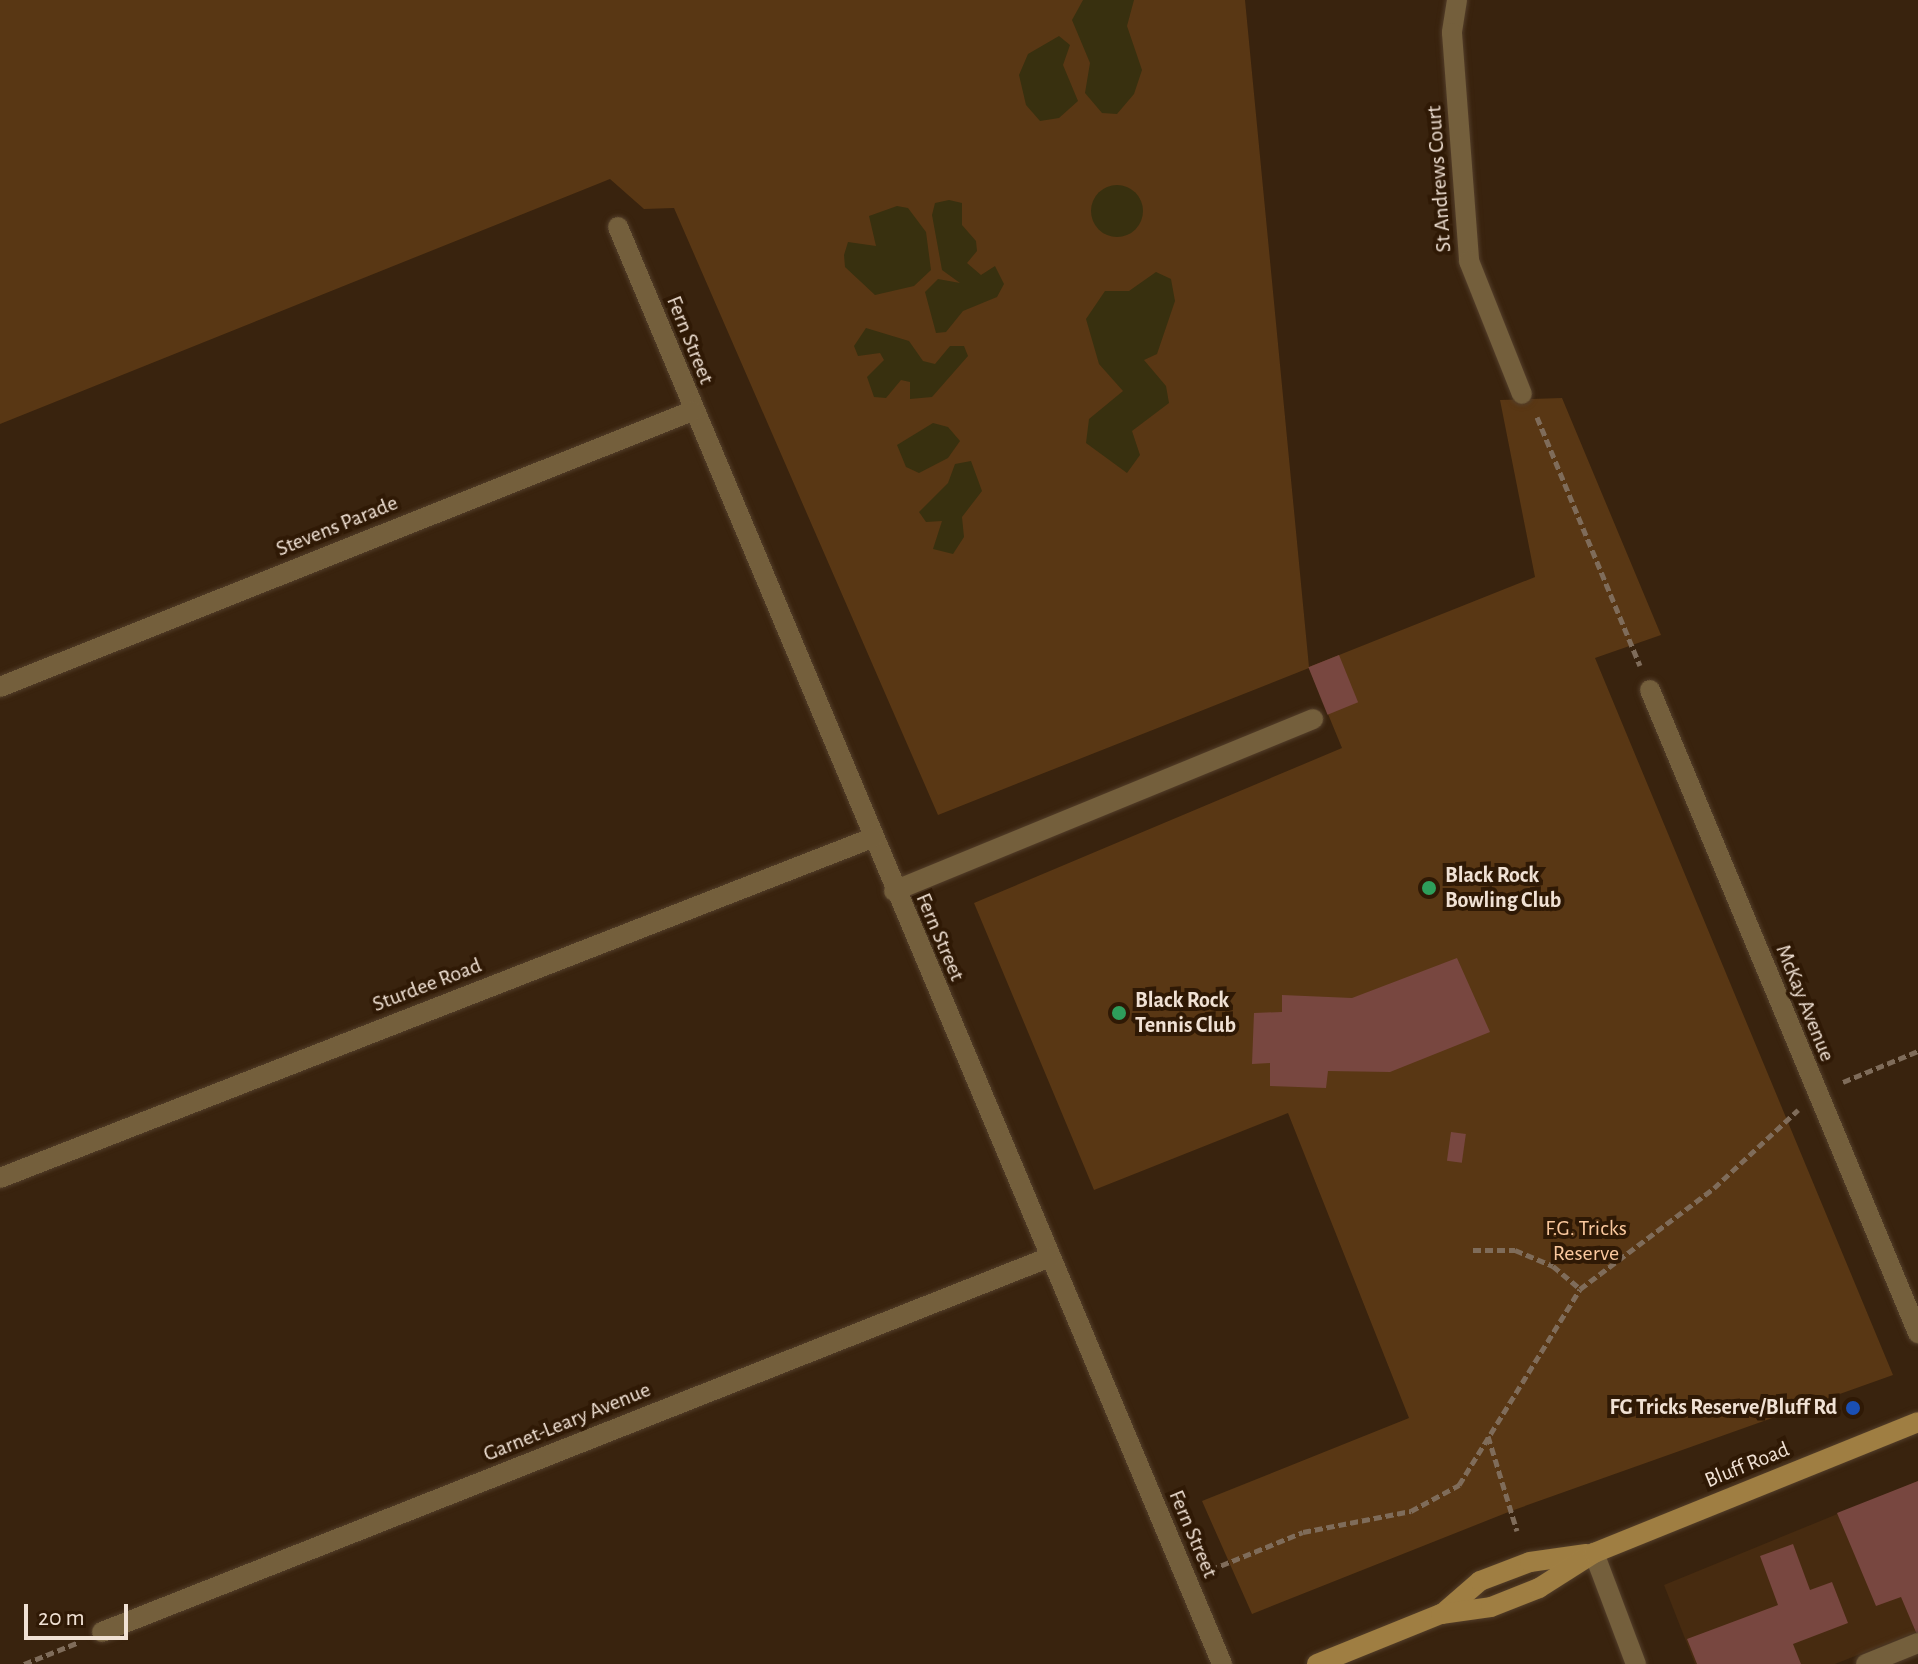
<!DOCTYPE html>
<style>
body{margin:0}
#map{position:relative;width:1918px;height:1664px;overflow:hidden;background:#39230e;font-family:"Alegreya Sans",sans-serif}
div>[style]{position:absolute}
[style*='--x']{left:calc(var(--x)*1px);top:calc(var(--y)*1px);width:calc(var(--w)*1px);rotate:calc(var(--a)*1deg)}
.built>*{inset:0;background:#472b10}
.green>*{inset:0;background:#593714}
.sand>*{inset:0;background:#38300f}
.round{border-radius:50%}
.building>*{inset:0;background:#784740;transform-origin:0 0}
.path>*{height:5px;margin-top:-2.5px;transform-origin:0;background:repeating-linear-gradient(90deg,#7f6c5a 0 8px,transparent 0 12px)}
.roads{filter:drop-shadow(0 0 2px #533e2a) drop-shadow(0 0 2px #533e2a)}
.lane>*{height:20px;margin:-10px;padding:0 10px;transform-origin:10px;border-radius:10px;background:#745f3c}
.street>*{height:20px;margin:-10px;padding:0 10px;transform-origin:10px;border-radius:10px;background:#745f3c}
.secondary>*{height:20px;margin:-10px;padding:0 10px;transform-origin:10px;border-radius:10px;background:#9f7e42}
.dots>*{width:22px;height:22px;translate:-50% -50%;box-sizing:border-box;border:4px solid #2f1905;border-radius:50%}
span{translate:-50% -50%;white-space:nowrap;text-align:center;line-height:1.15;-webkit-text-stroke:8px #2f1905;paint-order:stroke}
.street-label{font-size:22px;color:#f0e1d4}
.poi-label{font-size:22px;color:#f0e1d4;font-weight:700}
.left{translate:0 -50%;text-align:left}
.right{translate:-100% -50%;text-align:right}
.park-label{font-size:22px;color:#fac89e}
.scale{position:absolute;left:24px;top:1604px;width:104px;height:36px;box-sizing:border-box;border:4px solid #f0e1d4;border-top:0;padding-left:10px;font-size:24px;line-height:28px;white-space:nowrap;color:#f0e1d4;-webkit-text-stroke:6px #2f1905;paint-order:stroke}
</style>
<div id="map">
<div class="built">
<div style="clip-path:polygon(1918px 1481px,1918px 1631px,1835px 1664px,1695px 1664px,1664px 1585px)"></div>
</div>
<div class="green">
<div style="clip-path:polygon(0 0,1245px 0,1309px 667px,1535px 577px,1500px 400px,1562px 398px,1661px 635px,1595px 658px,1893px 1375px,1511px 1511px,1252px 1614px,1202px 1501px,1409px 1418px,1288px 1113px,1094px 1190px,974px 903px,1342px 748px,1309px 668px,938px 815px,674px 208px,644px 209px,610px 179px,0 424px)"></div>
</div>
<div class="sand">
<div style="clip-path:polygon(1083px 0,1134px 0,1127px 26px,1142px 70px,1134px 94px,1117px 114px,1102px 113px,1085px 93px,1090px 63px,1072px 20px)"></div>
<div style="clip-path:polygon(1059px 36px,1070px 45px,1063px 65px,1078px 101px,1059px 118px,1040px 121px,1026px 105px,1019px 75px,1028px 54px)"></div>
<div class="round" style="left:1091px;top:185px;width:52px;height:52px"></div>
<div style="clip-path:polygon(949px 200px,962px 203px,962px 225px,976px 241px,977px 251px,967px 263px,981px 275px,995px 266px,1004px 284px,997px 297px,963px 311px,946px 332px,936px 333px,925px 292px,938px 279px,960px 283px,942px 270px,932px 215px,935px 203px)"></div>
<div style="clip-path:polygon(897px 206px,908px 208px,926px 232px,931px 270px,914px 286px,875px 295px,845px 267px,844px 255px,848px 242px,876px 246px,869px 216px)"></div>
<div style="clip-path:polygon(1156px 272px,1171px 279px,1175px 301px,1157px 354px,1144px 360px,1166px 386px,1169px 403px,1132px 431px,1140px 455px,1127px 473px,1086px 443px,1089px 419px,1123px 391px,1099px 364px,1086px 319px,1105px 291px,1129px 291px)"></div>
<div style="clip-path:polygon(866px 328px,909px 341px,923px 361px,935px 364px,950px 346px,964px 346px,968px 356px,932px 397px,910px 399px,910px 382px,901px 380px,886px 398px,874px 397px,867px 377px,884px 360px,880px 353px,858px 356px,854px 346px)"></div>
<div style="clip-path:polygon(933px 423px,948px 427px,960px 441px,948px 458px,919px 473px,906px 467px,897px 445px)"></div>
<div style="clip-path:polygon(971px 461px,982px 491px,962px 517px,964px 537px,953px 554px,933px 549px,942px 521px,926px 522px,919px 512px,948px 483px,955px 464px)"></div>
</div>
<div class="building">
<div style="left:1339px;top:655px;width:51px;height:33px;rotate:68deg"></div>
<div style="clip-path:polygon(1457px 958px,1490px 1032px,1390px 1072px,1328px 1071px,1326px 1088px,1270px 1086px,1270px 1063px,1252px 1064px,1254px 1013px,1282px 1012px,1282px 995px,1352px 998px)"></div>
<div style="left:1451px;top:1132px;width:15px;height:29px;rotate:8deg"></div>
<div style="clip-path:polygon(1918px 1481px,1918px 1637px,1901px 1597px,1876px 1606px,1837px 1513px)"></div>
<div style="clip-path:polygon(1793px 1544px,1810px 1590px,1832px 1582px,1848px 1623px,1793px 1644px,1801px 1664px,1697px 1664px,1687px 1639px,1778px 1605px,1760px 1556px)"></div>
</div>
<div class="path">
<div style="--x:1537;--y:417;--w:269;--a:67.5"></div>
<div style="--x:1843;--y:1082;--w:81;--a:-22.5"></div>
<div style="--x:1473;--y:1250;--w:42;--a:0"></div>
<div style="--x:1515;--y:1250;--w:41;--a:22.8"></div>
<div style="--x:1553;--y:1266;--w:35;--a:40"></div>
<div style="--x:1488;--y:1436;--w:99;--a:73"></div>
<div style="--x:1210;--y:1570;--w:100;--a:-22.2"></div>
<div style="--x:1303;--y:1532;--w:110;--a:-11"></div>
<div style="--x:1411;--y:1511;--w:55;--a:-28.4"></div>
<div style="--x:1459;--y:1485;--w:230;--a:-58.3"></div>
<div style="--x:1580;--y:1289;--w:168;--a:-37"></div>
<div style="--x:1714;--y:1188;--w:115;--a:-42.9"></div>
<div style="--x:24;--y:1664;--w:59;--a:-21.8"></div>
</div>
<div class="roads">
<div class="lane">
<div style="--x:894;--y:891;--w:453;--a:-22.3"></div>
<div style="--x:1866;--y:1664;--w:56;--a:-22"></div>
</div>
<div class="street">
<div style="--x:1457;--y:0;--w:33;--a:99"></div>
<div style="--x:1452;--y:33;--w:229;--a:85.7"></div>
<div style="--x:1469;--y:261;--w:143;--a:68.3"></div>
<div style="--x:618;--y:227;--w:1559;--a:67.2"></div>
<div style="--x:0;--y:687;--w:745;--a:-21.74"></div>
<div style="--x:1650;--y:690;--w:697;--a:67.37"></div>
<div style="--x:0;--y:1178;--w:936;--a:-21.3"></div>
<div style="--x:1594;--y:1553;--w:119;--a:69.3"></div>
<div style="--x:102;--y:1632;--w:1019;--a:-21.58"></div>
</div>
<div class="secondary">
<div style="--x:1442;--y:1614;--w:50;--a:-41"></div>
<div style="--x:1480;--y:1581;--w:53;--a:-20.8"></div>
<div style="--x:1530;--y:1562;--w:57;--a:-8.1"></div>
<div style="--x:1317;--y:1664;--w:134;--a:-22"></div>
<div style="--x:1441;--y:1614;--w:50;--a:-8"></div>
<div style="--x:1491;--y:1607;--w:52;--a:-21.6"></div>
<div style="--x:1539;--y:1588;--w:65;--a:-32.5"></div>
<div style="--x:1594;--y:1553;--w:349;--a:-22"></div>
</div>
</div>
<div class="dots">
<div style="left:1429px;top:888px;background:#2e9e5b"></div>
<div style="left:1119px;top:1013px;background:#2e9e5b"></div>
<div style="left:1853px;top:1408px;background:#1a4fb4"></div>
</div>
<div class="street-label">
<span style="left:1439px;top:179px;rotate:-94deg">St Andrews Court</span>
<span style="left:690px;top:340px;rotate:68deg">Fern Street</span>
<span style="left:337px;top:526px;rotate:-22deg">Stevens Parade</span>
<span style="left:940px;top:937px;rotate:67deg">Fern Street</span>
<span style="left:427px;top:985px;rotate:-21deg">Sturdee Road</span>
<span style="left:1805px;top:1003px;rotate:68deg">McKay Avenue</span>
<span style="left:567px;top:1422px;rotate:-22deg">Garnet-Leary Avenue</span>
<span style="left:1747px;top:1465px;rotate:-22deg">Bluff Road</span>
<span style="left:1193px;top:1534px;rotate:67deg">Fern Street</span>
</div>
<div class="poi-label">
<span class="left" style="left:1445px;top:888px">Black Rock<br>Bowling Club</span>
<span class="left" style="left:1135px;top:1013px">Black Rock<br>Tennis Club</span>
<span class="right" style="left:1837px;top:1408px">FG Tricks Reserve/Bluff Rd</span>
</div>
<div class="park-label">
<span style="left:1586px;top:1241px">F.G. Tricks<br>Reserve</span>
</div>
<div class="scale">20 m</div>
</div>
